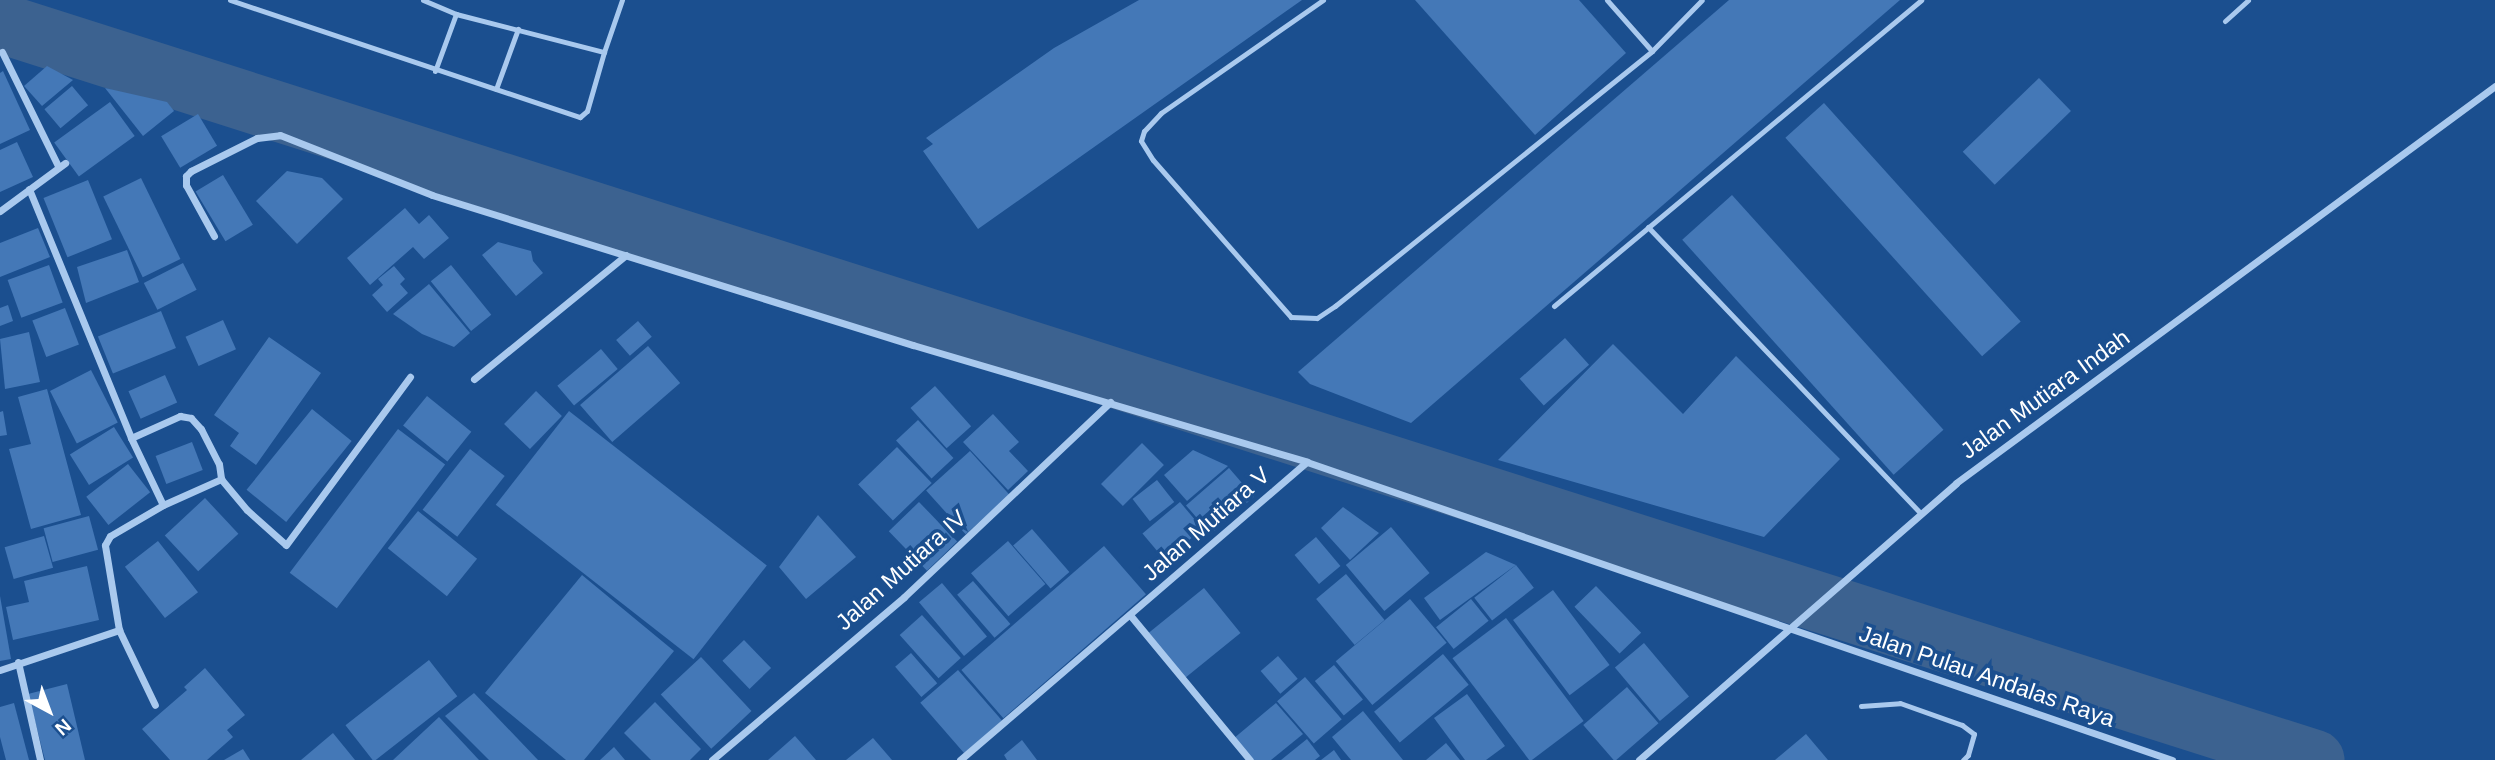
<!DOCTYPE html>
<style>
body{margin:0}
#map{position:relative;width:2495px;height:760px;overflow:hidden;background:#1b4f8f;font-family:Helvetica,sans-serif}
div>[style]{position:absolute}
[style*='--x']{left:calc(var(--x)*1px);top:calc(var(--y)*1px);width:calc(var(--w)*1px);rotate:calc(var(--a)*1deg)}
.river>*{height:60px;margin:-30px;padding:0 30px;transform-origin:30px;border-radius:30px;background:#3c6290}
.building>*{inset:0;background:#4478b7;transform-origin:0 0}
.lane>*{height:5px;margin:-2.5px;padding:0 2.5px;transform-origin:2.5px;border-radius:2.5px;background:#a9c9ee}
.street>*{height:7px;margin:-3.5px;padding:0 3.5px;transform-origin:3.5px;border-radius:3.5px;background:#a9c9ee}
span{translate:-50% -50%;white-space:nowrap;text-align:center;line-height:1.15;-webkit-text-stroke:7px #1b4f8f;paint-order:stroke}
.street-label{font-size:23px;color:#fff}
.north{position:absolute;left:14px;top:676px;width:70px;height:70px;-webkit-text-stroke:5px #1b4f8f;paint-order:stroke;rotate:139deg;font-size:19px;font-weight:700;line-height:28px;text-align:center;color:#fff}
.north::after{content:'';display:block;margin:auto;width:24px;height:32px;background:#fff;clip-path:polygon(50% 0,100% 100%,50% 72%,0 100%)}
</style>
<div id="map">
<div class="river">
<div style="--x:0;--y:23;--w:2429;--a:17.66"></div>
</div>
<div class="building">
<div style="clip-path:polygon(1139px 0,1302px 0,978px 229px,923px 151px,933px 144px,926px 138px,1054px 48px)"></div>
<div style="clip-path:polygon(1415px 0,1579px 0,1626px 53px,1535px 135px)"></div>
<div style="clip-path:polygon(1729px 0,1900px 0,1411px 423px,1310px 384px,1298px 372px)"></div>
<div style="clip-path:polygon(47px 66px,73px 80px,42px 106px,24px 86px)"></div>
<div style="clip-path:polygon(3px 71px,30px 130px,0 144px,0 73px)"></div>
<div style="left:2039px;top:78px;width:46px;height:106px;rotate:46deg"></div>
<div style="left:72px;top:86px;width:25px;height:36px;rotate:50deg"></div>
<div style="clip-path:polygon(105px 88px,167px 102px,174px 111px,143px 136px)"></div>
<div style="left:110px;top:102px;width:42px;height:69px;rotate:54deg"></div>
<div style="left:1824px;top:103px;width:294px;height:52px;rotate:48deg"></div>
<div style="left:198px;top:114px;width:37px;height:43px;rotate:59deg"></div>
<div style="clip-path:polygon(17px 142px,33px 177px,0 192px,0 150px)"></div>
<div style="clip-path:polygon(287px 171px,322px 178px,343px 199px,297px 244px,256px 201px)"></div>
<div style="left:223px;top:175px;width:58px;height:32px;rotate:59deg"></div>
<div style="left:141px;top:178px;width:90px;height:42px;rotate:64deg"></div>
<div style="left:88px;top:180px;width:64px;height:48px;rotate:68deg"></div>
<div style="left:1732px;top:195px;width:316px;height:67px;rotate:48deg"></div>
<div style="clip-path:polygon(405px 208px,419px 224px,429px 215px,449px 238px,424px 259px,413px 247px,370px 285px,347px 258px)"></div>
<div style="clip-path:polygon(38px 228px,50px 257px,0 277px,0 243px)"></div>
<div style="clip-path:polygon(498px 242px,531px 251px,533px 261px,543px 273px,516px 296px,482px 255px)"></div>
<div style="clip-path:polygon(127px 250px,139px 282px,86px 303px,77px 267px)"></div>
<div style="left:183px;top:263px;width:30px;height:44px;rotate:63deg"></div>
<div style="left:49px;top:265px;width:40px;height:44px;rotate:70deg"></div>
<div style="left:451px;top:265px;width:64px;height:26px;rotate:51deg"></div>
<div style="clip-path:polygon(394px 266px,405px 279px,400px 284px,408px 293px,387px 312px,372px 295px,383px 285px,378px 279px)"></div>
<div style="clip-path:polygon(429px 284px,470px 333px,454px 347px,422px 334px,393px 314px)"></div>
<div style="clip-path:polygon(8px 305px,13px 321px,0 326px,0 308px)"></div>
<div style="left:65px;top:308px;width:39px;height:35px;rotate:69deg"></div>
<div style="left:161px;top:311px;width:40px;height:68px;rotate:68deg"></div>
<div style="left:223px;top:320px;width:32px;height:41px;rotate:66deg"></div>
<div style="left:638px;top:321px;width:21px;height:29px;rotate:49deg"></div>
<div style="clip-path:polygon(29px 332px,40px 382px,5px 389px,0 339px)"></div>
<div style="clip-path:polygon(269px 337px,321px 373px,256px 465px,230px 446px,239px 433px,214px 415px)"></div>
<div style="left:1565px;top:338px;width:36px;height:61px;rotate:48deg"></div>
<div style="clip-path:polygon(1613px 344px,1683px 414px,1736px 356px,1840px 459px,1764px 537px,1498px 460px)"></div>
<div style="left:648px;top:346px;width:49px;height:90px;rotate:49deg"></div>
<div style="left:601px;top:349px;width:26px;height:57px;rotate:50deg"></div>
<div style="left:91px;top:370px;width:59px;height:46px;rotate:63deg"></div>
<div style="left:165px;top:375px;width:30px;height:40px;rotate:66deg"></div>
<div style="left:935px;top:386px;width:54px;height:33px;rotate:48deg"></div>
<div style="clip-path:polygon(47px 389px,81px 515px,31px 529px,9px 449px,31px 444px,18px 397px)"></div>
<div style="left:536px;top:391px;width:36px;height:46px;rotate:44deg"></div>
<div style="left:427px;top:396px;width:57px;height:38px;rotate:39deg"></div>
<div style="left:312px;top:409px;width:51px;height:104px;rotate:39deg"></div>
<div style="clip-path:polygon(3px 411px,7px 435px,0 436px,0 412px)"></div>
<div style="left:569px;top:411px;width:251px;height:119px;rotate:38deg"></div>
<div style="clip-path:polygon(993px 414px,1019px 442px,1009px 451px,1028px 471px,1008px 490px,963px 442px)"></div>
<div style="left:918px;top:420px;width:52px;height:30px;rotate:47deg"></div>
<div style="left:114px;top:427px;width:36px;height:52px;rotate:58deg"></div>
<div style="left:398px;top:429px;width:59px;height:180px;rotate:37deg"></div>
<div style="left:192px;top:442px;width:30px;height:39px;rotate:69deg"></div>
<div style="left:1142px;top:443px;width:31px;height:58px;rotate:45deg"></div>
<div style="left:897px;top:447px;width:50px;height:54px;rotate:46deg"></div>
<div style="left:470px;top:449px;width:44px;height:77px;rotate:38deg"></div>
<div style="clip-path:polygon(1193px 450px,1228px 466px,1187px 501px,1164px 475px)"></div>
<div style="left:970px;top:451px;width:59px;height:59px;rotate:48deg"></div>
<div style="left:128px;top:464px;width:36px;height:53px;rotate:52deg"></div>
<div style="left:1229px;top:468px;width:38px;height:57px;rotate:49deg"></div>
<div style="left:1157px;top:480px;width:28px;height:31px;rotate:52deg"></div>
<div style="left:205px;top:498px;width:49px;height:55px;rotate:47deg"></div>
<div style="left:919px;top:502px;width:55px;height:42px;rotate:46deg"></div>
<div style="left:1180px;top:502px;width:35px;height:49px;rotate:50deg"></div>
<div style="clip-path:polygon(1343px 507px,1379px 533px,1350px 560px,1321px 528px)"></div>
<div style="left:418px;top:511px;width:76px;height:48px;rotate:39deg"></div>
<div style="clip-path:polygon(818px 515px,856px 557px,806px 599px,779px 567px)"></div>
<div style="left:89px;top:516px;width:35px;height:47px;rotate:75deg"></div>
<div style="left:1391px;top:527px;width:60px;height:59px;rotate:50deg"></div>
<div style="left:1032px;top:529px;width:57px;height:25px;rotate:49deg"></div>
<div style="left:44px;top:536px;width:33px;height:41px;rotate:74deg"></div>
<div style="left:1316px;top:537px;width:38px;height:28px;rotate:50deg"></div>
<div style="left:158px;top:541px;width:65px;height:42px;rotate:52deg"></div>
<div style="left:1008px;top:541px;width:57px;height:49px;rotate:49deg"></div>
<div style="left:1104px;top:546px;width:64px;height:189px;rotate:49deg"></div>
<div style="clip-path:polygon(1486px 552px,1516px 565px,1440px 620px,1424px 598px)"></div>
<div style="left:1516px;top:565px;width:29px;height:53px;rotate:52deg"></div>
<div style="clip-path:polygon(87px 566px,99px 620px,13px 640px,6px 607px,29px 602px,24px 581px)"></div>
<div style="left:1346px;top:574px;width:60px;height:39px;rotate:50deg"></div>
<div style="clip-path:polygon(582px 575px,674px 651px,584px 760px,566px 760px,485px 693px)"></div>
<div style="left:973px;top:581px;width:57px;height:21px;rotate:49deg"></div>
<div style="left:942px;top:583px;width:70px;height:30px;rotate:50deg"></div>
<div style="left:1596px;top:586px;width:65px;height:30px;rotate:46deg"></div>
<div style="left:1204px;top:588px;width:58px;height:71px;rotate:51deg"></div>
<div style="left:1553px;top:590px;width:94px;height:50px;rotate:53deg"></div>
<div style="clip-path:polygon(0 596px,11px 659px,0 661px)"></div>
<div style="left:1410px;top:599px;width:57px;height:97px;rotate:50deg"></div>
<div style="left:1471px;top:599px;width:28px;height:45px;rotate:51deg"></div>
<div style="left:922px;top:615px;width:58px;height:30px;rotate:48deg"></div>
<div style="left:1506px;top:618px;width:129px;height:67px;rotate:53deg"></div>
<div style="left:744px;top:640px;width:39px;height:30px;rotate:46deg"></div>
<div style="left:1644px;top:643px;width:70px;height:38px;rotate:50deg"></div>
<div style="left:911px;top:653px;width:40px;height:21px;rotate:49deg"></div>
<div style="left:1443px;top:654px;width:40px;height:90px;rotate:50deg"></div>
<div style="left:1278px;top:656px;width:30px;height:23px;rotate:49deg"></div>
<div style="left:701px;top:657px;width:74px;height:55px;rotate:47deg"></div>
<div style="left:429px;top:660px;width:46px;height:106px;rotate:52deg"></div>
<div style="left:1334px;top:665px;width:45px;height:25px;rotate:50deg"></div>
<div style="clip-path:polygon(205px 668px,245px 715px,227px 730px,233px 737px,207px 760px,170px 760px,142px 729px,187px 690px,184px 687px)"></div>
<div style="left:958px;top:670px;width:67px;height:50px;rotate:49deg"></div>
<div style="left:1305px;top:677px;width:56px;height:37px;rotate:49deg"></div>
<div style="clip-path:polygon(67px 684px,85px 760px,45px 760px,28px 694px)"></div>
<div style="left:1627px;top:687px;width:48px;height:58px;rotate:49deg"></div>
<div style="clip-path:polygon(474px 693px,538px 760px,489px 760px,445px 716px)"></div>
<div style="clip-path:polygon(1467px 694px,1505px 746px,1486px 760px,1465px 760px,1434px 718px)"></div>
<div style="clip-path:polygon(655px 702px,701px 749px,690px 760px,651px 760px,624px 733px)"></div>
<div style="clip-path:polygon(14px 703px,29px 760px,6px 760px,0 737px,0 707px)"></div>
<div style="clip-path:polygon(1276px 703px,1303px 734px,1271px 760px,1251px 760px,1233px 739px)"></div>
<div style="clip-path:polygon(1363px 711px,1403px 760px,1351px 760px,1332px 737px)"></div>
<div style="clip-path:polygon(439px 717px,479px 760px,393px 760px)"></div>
<div style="clip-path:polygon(333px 733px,355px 760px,301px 760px)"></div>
<div style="clip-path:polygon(1806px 734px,1828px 760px,1775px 760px)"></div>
<div style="clip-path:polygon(795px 736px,816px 760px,768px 760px)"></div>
<div style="clip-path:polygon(873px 738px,892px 760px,846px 760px)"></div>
<div style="clip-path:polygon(1307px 739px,1320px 756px,1315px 760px,1281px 760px)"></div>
<div style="clip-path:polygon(1022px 740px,1037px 760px,1007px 760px,1004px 755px)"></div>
<div style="clip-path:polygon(1446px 743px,1460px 760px,1426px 760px)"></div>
<div style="clip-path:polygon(614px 747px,625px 760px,600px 760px)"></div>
<div style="clip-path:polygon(243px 749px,250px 760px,224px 760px)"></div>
<div style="clip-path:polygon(1334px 750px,1341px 760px,1321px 760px)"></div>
</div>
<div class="lane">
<div style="--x:230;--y:0;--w:369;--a:18.5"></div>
<div style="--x:580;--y:117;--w:9;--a:-41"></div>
<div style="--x:587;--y:111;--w:61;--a:-73.9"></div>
<div style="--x:423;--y:0;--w:36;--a:23"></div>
<div style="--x:456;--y:14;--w:153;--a:14.4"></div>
<div style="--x:604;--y:52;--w:55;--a:-70.9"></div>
<div style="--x:1323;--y:0;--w:198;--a:145.1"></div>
<div style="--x:1161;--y:113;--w:25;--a:133"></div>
<div style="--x:1144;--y:131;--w:10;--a:107"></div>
<div style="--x:1141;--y:141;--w:22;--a:58"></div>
<div style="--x:1153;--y:160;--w:209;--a:48.7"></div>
<div style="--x:1291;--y:317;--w:26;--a:2"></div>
<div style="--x:1317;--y:318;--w:22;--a:-34"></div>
<div style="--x:1335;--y:306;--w:407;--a:-38.8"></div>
<div style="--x:1652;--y:51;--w:71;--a:-45.6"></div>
<div style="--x:1607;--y:0;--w:68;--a:48.6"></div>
<div style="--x:2225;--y:21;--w:31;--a:-42"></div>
<div style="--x:435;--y:71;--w:61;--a:-69.8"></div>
<div style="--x:496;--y:89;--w:64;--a:-69.9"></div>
<div style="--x:1648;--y:227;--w:396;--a:46.4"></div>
<div style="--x:1554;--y:306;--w:478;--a:-39.8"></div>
<div style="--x:1861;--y:706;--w:39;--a:-4"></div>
<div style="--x:1900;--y:703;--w:66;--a:19.5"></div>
<div style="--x:1962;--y:725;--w:15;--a:37"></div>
<div style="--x:1974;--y:734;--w:22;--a:106"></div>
<div style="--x:1968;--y:755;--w:7;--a:135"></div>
</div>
<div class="street">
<div style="--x:2;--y:52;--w:127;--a:63.8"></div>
<div style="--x:29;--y:189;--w:269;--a:67.7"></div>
<div style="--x:131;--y:438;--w:74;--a:64.5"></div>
<div style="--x:0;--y:211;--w:81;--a:-36.4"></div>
<div style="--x:214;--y:236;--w:58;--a:-118.8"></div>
<div style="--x:186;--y:185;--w:9;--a:-90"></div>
<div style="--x:186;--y:176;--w:7;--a:-45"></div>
<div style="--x:191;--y:171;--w:74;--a:-26.6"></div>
<div style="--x:257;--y:138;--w:23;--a:-7"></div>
<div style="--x:280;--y:135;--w:163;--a:21.5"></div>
<div style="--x:432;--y:195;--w:504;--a:17.32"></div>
<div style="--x:913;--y:345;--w:411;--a:16.5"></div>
<div style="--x:1307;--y:462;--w:915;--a:19.01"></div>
<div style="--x:474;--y:379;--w:196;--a:-39.2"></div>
<div style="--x:131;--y:438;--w:54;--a:-24.2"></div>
<div style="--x:180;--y:416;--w:11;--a:10"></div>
<div style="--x:191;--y:418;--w:15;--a:48"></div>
<div style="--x:201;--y:429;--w:39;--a:63"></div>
<div style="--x:219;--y:464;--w:15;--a:82"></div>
<div style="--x:1130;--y:615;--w:188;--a:50.4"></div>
<div style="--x:119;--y:630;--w:86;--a:-99.4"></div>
<div style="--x:105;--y:545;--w:10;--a:-61"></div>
<div style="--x:110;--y:536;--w:61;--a:-30.3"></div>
<div style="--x:163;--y:505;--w:64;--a:-24.1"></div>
<div style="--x:221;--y:479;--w:40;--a:50"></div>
<div style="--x:247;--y:510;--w:52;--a:41.9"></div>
<div style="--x:286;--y:545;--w:209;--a:-53.6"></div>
<div style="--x:18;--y:662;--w:100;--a:77.3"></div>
<div style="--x:0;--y:670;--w:126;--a:-18.6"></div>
<div style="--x:119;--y:630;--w:83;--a:64.4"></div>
<div style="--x:712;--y:760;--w:252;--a:-40.3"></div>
<div style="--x:904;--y:597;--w:284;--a:-43.4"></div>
<div style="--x:960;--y:760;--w:457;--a:-40.7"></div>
<div style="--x:1639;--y:760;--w:421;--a:-41.1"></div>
<div style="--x:1956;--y:483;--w:669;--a:-36.37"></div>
</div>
<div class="street-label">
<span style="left:2045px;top:394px;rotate:-36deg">Jalan Mutiara Indah</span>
<span style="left:1206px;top:524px;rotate:-41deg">Jalan Mutiara V</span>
<span style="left:901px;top:570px;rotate:-42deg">Jalan Mutiara IV</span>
<span style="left:1987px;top:676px;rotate:19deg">Jalan Pulau Andalas Raya</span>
</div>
<div class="north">N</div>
</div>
